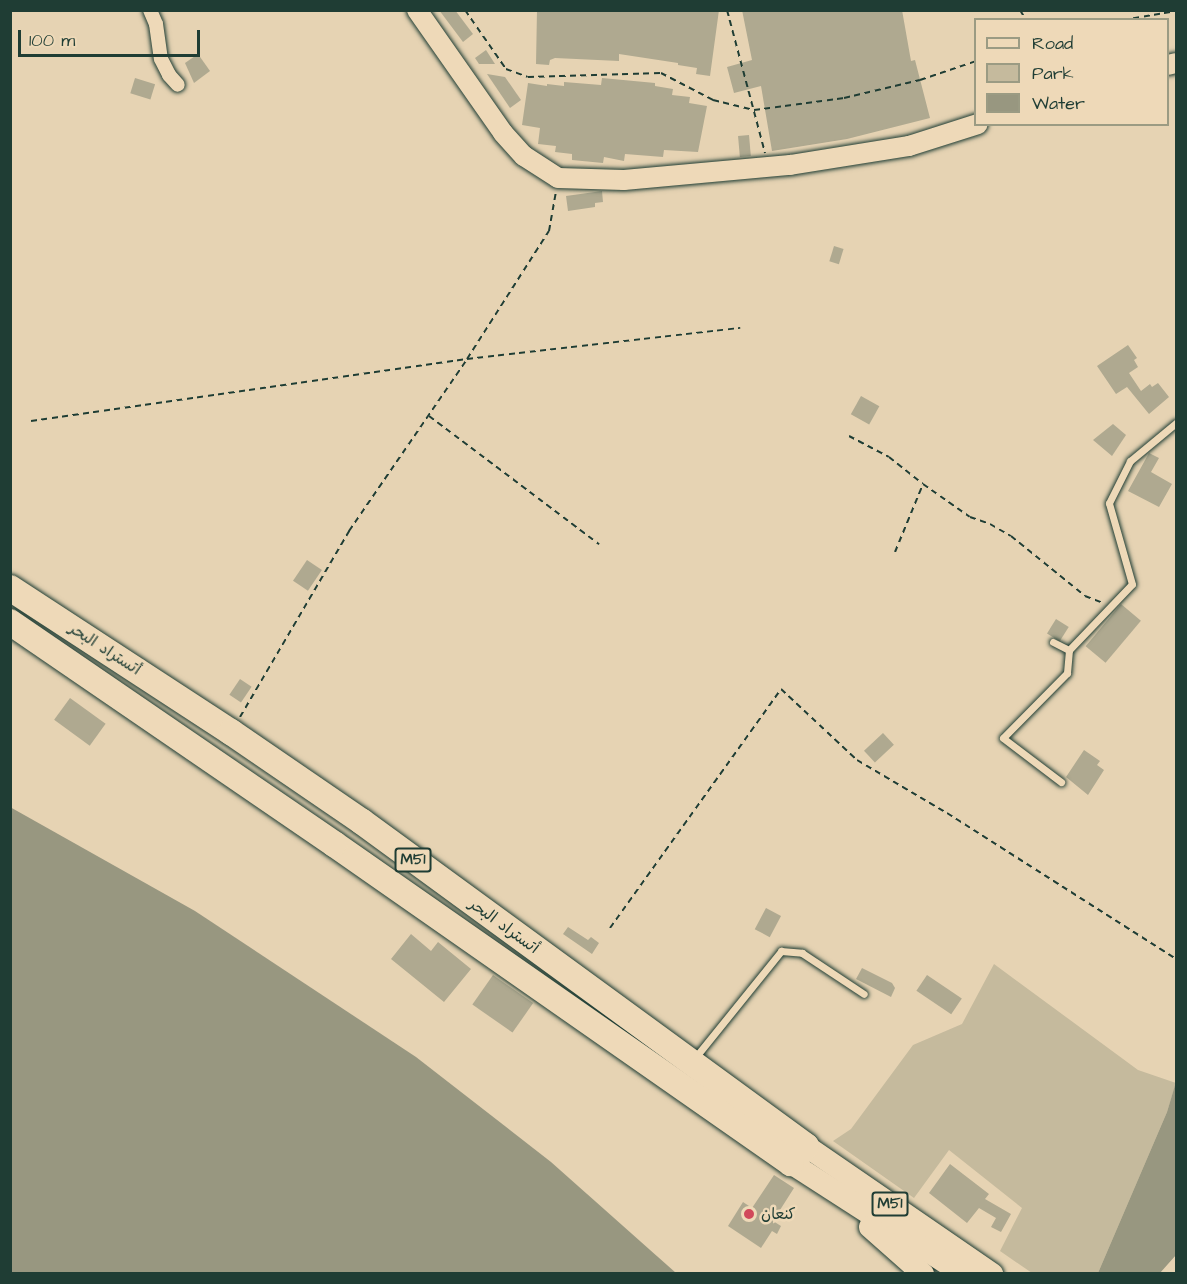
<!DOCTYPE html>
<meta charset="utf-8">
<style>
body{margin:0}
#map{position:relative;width:1187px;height:1284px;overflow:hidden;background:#e6d3b3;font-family:"Architects Daughter","Playpen Sans Arabic",sans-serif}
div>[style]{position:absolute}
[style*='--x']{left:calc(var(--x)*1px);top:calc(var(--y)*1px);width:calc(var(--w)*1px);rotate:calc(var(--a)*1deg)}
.green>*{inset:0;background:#c5ba9d}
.water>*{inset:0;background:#989780}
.building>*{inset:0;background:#afa990;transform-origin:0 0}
.path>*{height:2px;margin-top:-1px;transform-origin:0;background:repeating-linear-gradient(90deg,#1f3d34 0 6px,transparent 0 10.5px)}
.roads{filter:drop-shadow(0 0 2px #1f3d34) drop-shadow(0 0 2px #1f3d34)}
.service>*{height:7px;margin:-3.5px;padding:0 3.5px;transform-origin:3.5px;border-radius:3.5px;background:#eed9b8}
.minor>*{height:14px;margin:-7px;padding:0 7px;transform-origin:7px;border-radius:7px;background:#eed9b8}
.secondary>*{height:20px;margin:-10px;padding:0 10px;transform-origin:10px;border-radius:10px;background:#eed9b8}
.trunk>*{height:22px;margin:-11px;padding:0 11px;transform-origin:11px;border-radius:11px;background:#eed9b8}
.motorway>*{height:26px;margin:-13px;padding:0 13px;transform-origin:13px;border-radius:13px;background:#eed9b8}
.dots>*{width:16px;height:16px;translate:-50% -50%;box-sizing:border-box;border:3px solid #eed9b8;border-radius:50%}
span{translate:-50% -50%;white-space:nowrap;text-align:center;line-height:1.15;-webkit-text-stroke:5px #eed9b8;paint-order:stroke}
.shield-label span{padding:2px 4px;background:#eed9b8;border:2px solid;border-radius:4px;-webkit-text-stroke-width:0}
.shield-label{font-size:15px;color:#1f3d34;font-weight:700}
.street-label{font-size:16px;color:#1f3d34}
.poi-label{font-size:16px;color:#1f3d34}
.left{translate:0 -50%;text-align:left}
.frame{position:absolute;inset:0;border:12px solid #1f3d34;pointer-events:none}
.legend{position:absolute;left:974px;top:18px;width:195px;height:108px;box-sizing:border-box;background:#eed9b8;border:2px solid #9b9b83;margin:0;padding:8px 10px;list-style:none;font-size:18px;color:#1f3d34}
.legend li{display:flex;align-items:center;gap:12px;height:30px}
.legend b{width:30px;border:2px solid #9b9b83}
.scale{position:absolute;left:18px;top:30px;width:182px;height:27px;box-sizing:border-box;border:3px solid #1f3d34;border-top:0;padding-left:8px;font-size:18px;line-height:21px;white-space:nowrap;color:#1f3d34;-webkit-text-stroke:4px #eed9b8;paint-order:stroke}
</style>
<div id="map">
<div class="green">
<div style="clip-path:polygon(994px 964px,1138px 1070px,1176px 1083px,1167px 1112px,1098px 1273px,1032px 1273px,1000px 1251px,1022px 1208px,949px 1150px,914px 1198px,833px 1141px,851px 1129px,913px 1045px,962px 1024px)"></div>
</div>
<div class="water">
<div style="clip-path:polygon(10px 807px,195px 911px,416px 1057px,551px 1162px,676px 1273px,11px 1273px)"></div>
<div style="clip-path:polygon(1176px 1082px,1176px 1255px,1160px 1273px,1098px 1273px,1167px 1112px)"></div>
</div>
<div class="building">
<div style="clip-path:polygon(439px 10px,455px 10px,473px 34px,463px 42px)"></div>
<div style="clip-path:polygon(537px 10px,719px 10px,710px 76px,696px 74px,697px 68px,678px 65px,678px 63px,619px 54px,619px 61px,555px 58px,550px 60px,549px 65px,536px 64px)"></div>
<div style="clip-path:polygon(742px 10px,902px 10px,911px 61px,915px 60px,930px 118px,847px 139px,772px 151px,761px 86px,734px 93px,727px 67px,752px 60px)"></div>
<div style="clip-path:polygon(486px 50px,495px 64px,479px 64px,475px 58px)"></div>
<div style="clip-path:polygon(198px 54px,210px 71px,194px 83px,185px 63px)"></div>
<div style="clip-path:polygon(487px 74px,505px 77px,521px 100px,510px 108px)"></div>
<div style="left:135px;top:78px;width:21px;height:16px;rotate:17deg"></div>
<div style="clip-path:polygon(602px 78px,655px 83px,655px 86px,673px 89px,672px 95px,690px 97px,689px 103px,707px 106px,698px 152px,664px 150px,663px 157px,625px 154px,624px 161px,604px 157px,603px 163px,572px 160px,572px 154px,555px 152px,556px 146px,538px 144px,540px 128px,522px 125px,528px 83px,547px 86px,547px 84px,564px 86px,564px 82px,601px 85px)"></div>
<div style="left:749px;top:135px;width:21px;height:11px;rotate:85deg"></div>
<div style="clip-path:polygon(602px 191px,603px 202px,595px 203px,595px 207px,568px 211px,566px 196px)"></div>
<div style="left:834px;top:246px;width:10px;height:16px;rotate:17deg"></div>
<div style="clip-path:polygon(1128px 345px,1137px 358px,1134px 360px,1138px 367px,1129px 373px,1141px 391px,1150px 384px,1152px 387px,1158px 383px,1169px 397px,1149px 414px,1127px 387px,1116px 394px,1097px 366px)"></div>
<div style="left:861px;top:396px;width:21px;height:21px;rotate:29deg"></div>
<div style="clip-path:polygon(1113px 424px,1126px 435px,1112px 456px,1093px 440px)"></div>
<div style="clip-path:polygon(1149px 453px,1159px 458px,1151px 472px,1172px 484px,1159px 507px,1128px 491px)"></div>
<div style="left:307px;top:560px;width:18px;height:25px;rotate:34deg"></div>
<div style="left:1121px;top:604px;width:26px;height:55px;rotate:40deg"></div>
<div style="left:1056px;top:619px;width:15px;height:17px;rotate:32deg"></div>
<div style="left:240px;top:679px;width:14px;height:19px;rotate:34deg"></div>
<div style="left:70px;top:698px;width:44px;height:27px;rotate:36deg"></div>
<div style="left:883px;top:733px;width:16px;height:26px;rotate:47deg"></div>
<div style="clip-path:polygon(1084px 750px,1100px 761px,1097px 765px,1104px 770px,1088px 795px,1066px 777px)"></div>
<div style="left:766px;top:908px;width:17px;height:24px;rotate:28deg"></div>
<div style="clip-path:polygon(568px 927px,588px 940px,591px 937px,599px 943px,592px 954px,563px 934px)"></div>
<div style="clip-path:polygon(411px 934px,431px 951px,438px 942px,471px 969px,444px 1002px,391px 959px)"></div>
<div style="clip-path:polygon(862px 968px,892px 983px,895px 988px,891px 997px,856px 979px)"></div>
<div style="left:493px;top:975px;width:49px;height:36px;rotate:35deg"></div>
<div style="left:927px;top:975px;width:42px;height:19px;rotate:34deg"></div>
<div style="clip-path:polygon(950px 1164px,989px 1194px,985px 1199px,1011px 1214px,1001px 1232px,991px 1227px,996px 1218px,979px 1208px,967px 1223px,929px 1193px)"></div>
<div style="clip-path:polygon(774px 1175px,794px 1188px,773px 1221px,781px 1226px,777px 1234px,772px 1231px,761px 1248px,728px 1226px,743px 1202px,752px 1208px)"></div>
</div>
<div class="path">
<div style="--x:465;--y:10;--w:72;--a:55.2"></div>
<div style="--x:506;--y:69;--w:23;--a:20"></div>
<div style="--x:528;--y:77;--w:133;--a:-1.7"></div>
<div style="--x:661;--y:73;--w:59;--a:27.4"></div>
<div style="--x:713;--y:100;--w:42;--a:13.7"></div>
<div style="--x:754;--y:110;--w:91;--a:-7.6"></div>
<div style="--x:844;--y:98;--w:78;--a:-13.3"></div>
<div style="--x:920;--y:80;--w:59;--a:-18.7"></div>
<div style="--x:727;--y:10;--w:148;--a:75.1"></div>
<div style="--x:1020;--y:10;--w:12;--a:59"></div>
<div style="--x:1123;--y:20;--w:54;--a:-9.6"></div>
<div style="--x:429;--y:416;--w:213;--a:37"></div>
<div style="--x:31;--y:421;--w:440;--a:-8.1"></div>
<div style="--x:467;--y:359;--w:275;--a:-6.5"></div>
<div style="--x:849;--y:436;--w:45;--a:27.7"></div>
<div style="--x:889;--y:457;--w:43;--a:38.5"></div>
<div style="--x:895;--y:552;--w:74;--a:-67.6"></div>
<div style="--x:923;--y:484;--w:57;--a:35.1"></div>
<div style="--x:970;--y:517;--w:21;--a:19"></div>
<div style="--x:990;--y:524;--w:24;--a:30"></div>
<div style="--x:1011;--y:536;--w:95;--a:39"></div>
<div style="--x:1085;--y:596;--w:17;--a:21"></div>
<div style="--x:240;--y:717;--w:216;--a:-59.6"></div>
<div style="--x:349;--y:531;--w:209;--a:-55.5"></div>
<div style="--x:467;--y:359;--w:152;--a:-57.4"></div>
<div style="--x:549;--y:231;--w:39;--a:-80"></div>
<div style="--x:610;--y:928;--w:294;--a:-54.4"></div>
<div style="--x:781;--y:689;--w:104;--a:43.1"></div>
<div style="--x:857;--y:760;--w:104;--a:30.5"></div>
<div style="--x:947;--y:813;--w:272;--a:32.5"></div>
</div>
<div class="roads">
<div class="service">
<div style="--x:1053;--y:642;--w:18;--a:27"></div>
<div style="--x:1069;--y:650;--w:23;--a:95"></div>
<div style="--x:1067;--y:673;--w:91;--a:134.6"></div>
<div style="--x:1003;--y:738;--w:73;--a:37.2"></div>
<div style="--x:1069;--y:650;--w:91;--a:-46.3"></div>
<div style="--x:1132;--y:584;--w:84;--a:-105.9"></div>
<div style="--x:1109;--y:503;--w:47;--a:-63.4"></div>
<div style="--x:1130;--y:461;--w:60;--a:-39.6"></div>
<div style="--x:694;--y:1059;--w:139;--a:-51.1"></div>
<div style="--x:781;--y:951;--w:21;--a:5"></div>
<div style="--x:802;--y:953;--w:74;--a:33.5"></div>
</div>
<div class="minor">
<div style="--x:150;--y:10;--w:15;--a:67"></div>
<div style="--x:156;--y:24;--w:35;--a:82"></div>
<div style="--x:161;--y:59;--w:18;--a:63"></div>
<div style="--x:169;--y:75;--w:13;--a:48"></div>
</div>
<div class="secondary">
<div style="--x:417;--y:10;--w:150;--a:55"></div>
<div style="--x:503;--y:133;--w:31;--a:48"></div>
<div style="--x:524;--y:156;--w:40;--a:32.9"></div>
<div style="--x:558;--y:178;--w:66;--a:1.7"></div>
<div style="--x:624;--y:180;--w:167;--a:-5.2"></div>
<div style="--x:790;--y:165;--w:121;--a:-9.1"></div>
<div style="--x:909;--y:146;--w:72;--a:-17.7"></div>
<div style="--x:1168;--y:65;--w:8;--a:-14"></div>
</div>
<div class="trunk">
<div style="--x:806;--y:1146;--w:226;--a:34.5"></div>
<div style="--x:791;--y:1163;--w:205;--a:32.8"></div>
<div style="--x:870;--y:1227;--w:71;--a:41.6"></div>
</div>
<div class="motorway">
<div style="--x:10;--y:588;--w:264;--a:33.1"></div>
<div style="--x:231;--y:732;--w:158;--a:34.4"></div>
<div style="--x:361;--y:821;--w:551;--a:36.14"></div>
<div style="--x:806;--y:1146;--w:23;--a:131"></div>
<div style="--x:791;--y:1163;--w:557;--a:-145.08"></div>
<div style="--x:334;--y:844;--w:393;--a:-145.6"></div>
</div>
</div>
<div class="dots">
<div style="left:749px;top:1214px;background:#d1495b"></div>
</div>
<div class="shield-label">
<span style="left:413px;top:860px">M51</span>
<span style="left:890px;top:1204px">M51</span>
</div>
<div class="street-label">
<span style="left:105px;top:649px;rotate:33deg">أتستراد البحر</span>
<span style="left:504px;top:926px;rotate:36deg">أتستراد البحر</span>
</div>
<div class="poi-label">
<span class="left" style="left:761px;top:1214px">كنعان</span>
</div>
<div class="frame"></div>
<ul class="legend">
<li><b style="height:8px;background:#eed9b8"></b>Road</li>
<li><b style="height:16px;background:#c5ba9d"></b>Park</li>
<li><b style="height:16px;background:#989780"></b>Water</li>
</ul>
<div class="scale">100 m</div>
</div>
